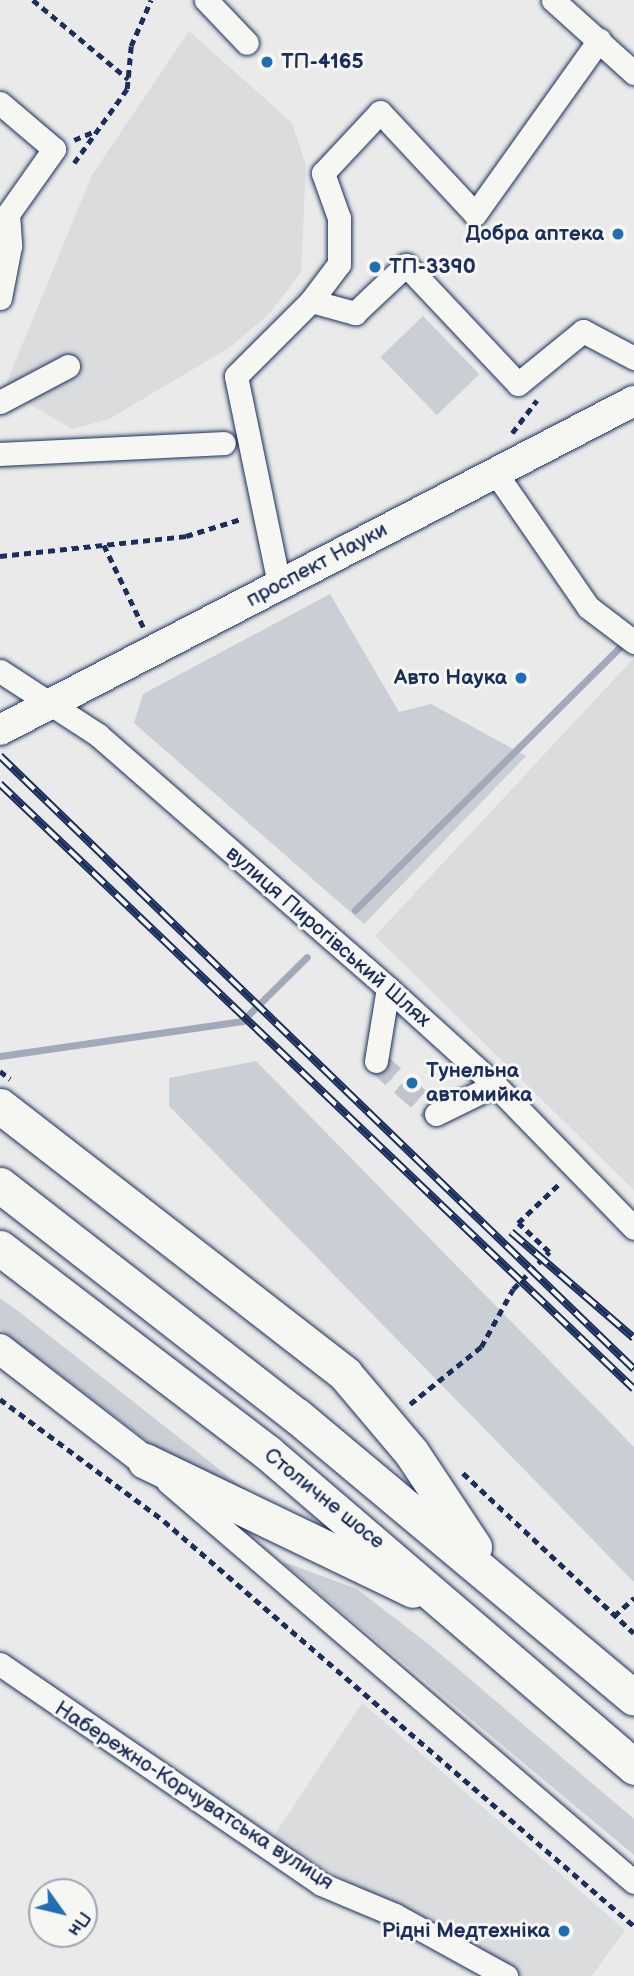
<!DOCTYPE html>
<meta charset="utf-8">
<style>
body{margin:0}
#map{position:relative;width:634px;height:1976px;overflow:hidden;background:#e9eae9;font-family:"Balsamiq Sans",sans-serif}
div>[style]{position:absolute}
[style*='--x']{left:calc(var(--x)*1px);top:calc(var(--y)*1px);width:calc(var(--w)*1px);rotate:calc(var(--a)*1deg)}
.built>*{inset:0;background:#dadcde}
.green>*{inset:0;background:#caced5;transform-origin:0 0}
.stream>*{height:7px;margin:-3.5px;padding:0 3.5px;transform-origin:3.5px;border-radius:3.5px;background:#a2aaba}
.minor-tunnel>*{height:23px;margin-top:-11.5px;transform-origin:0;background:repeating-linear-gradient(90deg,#c0c5cd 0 23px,transparent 0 34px)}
.path>*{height:4.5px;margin-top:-2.25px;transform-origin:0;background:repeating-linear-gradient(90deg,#1b2f5e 0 7px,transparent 0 12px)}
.roads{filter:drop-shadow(0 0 2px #1b2f5e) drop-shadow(0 0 2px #1b2f5e)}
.minor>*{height:23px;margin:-11.5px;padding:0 11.5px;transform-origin:11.5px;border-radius:11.5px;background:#f6f6f2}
.major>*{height:30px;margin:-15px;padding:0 15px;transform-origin:15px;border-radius:15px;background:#f6f6f2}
.highway>*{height:35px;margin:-17.5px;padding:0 17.5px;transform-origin:17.5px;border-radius:17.5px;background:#f6f6f2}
.rail>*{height:8px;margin-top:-4px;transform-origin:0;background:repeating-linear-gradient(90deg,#f6f6f2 0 16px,#1b2f5e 0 32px);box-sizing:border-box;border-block:2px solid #1b2f5e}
.dots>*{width:19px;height:19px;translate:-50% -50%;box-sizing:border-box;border:4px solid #f6f6f2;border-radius:50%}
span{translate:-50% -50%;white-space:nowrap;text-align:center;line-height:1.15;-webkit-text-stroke:6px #f6f6f2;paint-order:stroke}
.poi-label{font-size:21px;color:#1b2f5e;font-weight:700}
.left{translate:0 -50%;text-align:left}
.right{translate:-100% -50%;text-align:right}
.street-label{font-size:21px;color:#1b2f5e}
.north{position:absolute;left:28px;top:1878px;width:70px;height:70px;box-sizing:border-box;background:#f6f6f2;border:2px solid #9ea6b7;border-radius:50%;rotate:124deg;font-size:19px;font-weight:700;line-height:28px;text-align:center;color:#1b2f5e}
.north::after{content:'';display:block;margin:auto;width:24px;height:32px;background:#1f6fb2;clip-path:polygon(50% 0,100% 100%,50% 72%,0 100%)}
</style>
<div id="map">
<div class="built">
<div style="clip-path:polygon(189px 31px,292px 123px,306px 165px,301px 272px,269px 314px,229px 348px,109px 419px,72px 429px,4px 389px,92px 175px)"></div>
<div style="clip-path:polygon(633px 659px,634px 660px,634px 1190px,375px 936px)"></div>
<div style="clip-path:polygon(362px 1703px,625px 1930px,592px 1976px,516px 1976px,455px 1937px,271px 1840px)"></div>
</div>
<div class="green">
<div style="left:423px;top:316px;width:81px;height:59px;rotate:46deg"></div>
<div style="clip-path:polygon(330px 594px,399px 712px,431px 704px,526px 756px,364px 924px,134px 723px,143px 694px)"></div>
<div style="clip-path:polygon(256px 1061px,634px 1447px,634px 1582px,169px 1106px,169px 1078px)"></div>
<div style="clip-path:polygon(0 1298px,18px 1311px,267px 1507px,176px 1463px,0 1329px)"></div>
<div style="clip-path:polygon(281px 1561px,357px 1589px,431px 1646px,634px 1819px,634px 1855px)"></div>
</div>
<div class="stream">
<div style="--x:355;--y:910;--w:373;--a:-44.8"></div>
<div style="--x:0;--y:1056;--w:245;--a:-8.2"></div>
<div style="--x:242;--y:1021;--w:91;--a:-44.6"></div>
</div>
<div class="minor-tunnel">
<div style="--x:376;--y:1061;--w:80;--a:41.5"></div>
</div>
<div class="path">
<div style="--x:33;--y:0;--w:124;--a:39.7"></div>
<div style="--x:74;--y:140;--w:23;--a:-23"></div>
<div style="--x:74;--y:163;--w:91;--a:-54.4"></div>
<div style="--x:127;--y:89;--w:43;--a:-84.7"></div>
<div style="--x:131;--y:46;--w:50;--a:-66.5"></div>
<div style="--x:512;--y:433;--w:41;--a:-52.9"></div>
<div style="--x:104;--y:545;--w:92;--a:64.3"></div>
<div style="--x:0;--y:556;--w:187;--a:-6.1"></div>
<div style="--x:186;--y:536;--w:58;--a:-17.2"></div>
<div style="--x:0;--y:1071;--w:13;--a:39"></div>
<div style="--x:0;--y:1399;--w:204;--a:36.6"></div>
<div style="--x:164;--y:1521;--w:620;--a:40.75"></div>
<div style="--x:410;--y:1404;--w:91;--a:-38.8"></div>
<div style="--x:481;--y:1347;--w:66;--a:-61.1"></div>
<div style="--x:513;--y:1289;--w:52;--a:-45.8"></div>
<div style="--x:549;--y:1252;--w:42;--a:-136.9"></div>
<div style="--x:518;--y:1223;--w:59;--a:-43.6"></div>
<div style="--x:463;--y:1473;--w:234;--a:43.1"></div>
<div style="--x:614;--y:1616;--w:27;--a:-42"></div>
</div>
<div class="roads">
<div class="minor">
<div style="--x:206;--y:0;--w:59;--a:46.4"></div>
<div style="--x:553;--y:0;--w:109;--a:42"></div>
<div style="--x:0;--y:103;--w:71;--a:40.4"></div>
<div style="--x:54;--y:149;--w:80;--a:125.3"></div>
<div style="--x:8;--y:214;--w:32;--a:86"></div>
<div style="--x:10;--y:246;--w:53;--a:100.9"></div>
<div style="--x:311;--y:301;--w:46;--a:-52.9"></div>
<div style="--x:339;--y:264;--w:46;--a:-90"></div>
<div style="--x:339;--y:218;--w:48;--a:-109.6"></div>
<div style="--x:323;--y:173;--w:83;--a:-46.9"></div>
<div style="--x:380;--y:112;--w:139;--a:47"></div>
<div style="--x:475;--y:214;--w:214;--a:-54.5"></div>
<div style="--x:0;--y:402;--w:77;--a:-27.9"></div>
<div style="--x:0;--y:454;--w:224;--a:-2.8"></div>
<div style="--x:495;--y:472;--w:164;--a:55.4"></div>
<div style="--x:588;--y:607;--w:58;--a:37.3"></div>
<div style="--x:279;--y:584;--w:212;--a:-101.7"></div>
<div style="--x:236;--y:376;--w:106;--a:-45"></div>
<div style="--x:311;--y:301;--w:46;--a:15.3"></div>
<div style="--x:355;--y:313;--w:70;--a:-43.3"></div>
<div style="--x:406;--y:265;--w:163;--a:46.7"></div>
<div style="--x:518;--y:384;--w:84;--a:-39.2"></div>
<div style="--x:583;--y:331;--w:58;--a:27.9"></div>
<div style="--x:0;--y:671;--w:117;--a:33.1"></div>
<div style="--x:98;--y:735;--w:385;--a:41.1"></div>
<div style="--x:388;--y:988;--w:144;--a:42.2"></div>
<div style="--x:495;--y:1085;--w:199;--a:45.8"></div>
<div style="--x:376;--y:1061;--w:74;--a:-80.7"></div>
<div style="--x:436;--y:1114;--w:66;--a:-26.2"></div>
<div style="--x:168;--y:1482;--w:614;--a:40.64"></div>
<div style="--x:0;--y:1664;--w:389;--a:34.4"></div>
<div style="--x:321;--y:1884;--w:80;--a:22.7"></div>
<div style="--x:395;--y:1915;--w:127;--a:28.8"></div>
</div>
<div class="major">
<div style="--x:0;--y:730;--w:714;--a:-27.43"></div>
<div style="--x:0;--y:1349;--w:183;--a:37.7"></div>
</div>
<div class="highway">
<div style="--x:0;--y:1106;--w:437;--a:37.8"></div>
<div style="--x:345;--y:1374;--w:102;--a:49.8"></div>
<div style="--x:411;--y:1452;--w:114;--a:56.4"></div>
<div style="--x:0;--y:1185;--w:376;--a:37.9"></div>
<div style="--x:297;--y:1416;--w:439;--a:39.9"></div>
<div style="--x:0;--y:1248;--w:336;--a:37.4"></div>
<div style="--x:267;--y:1452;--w:484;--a:40.6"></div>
<div style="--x:145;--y:1461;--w:297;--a:25.7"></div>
</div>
</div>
<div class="rail">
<div style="--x:0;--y:756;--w:882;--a:44.04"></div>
<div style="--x:0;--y:784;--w:876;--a:43.66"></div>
<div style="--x:511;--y:1232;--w:162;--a:40.8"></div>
</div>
<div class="dots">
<div style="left:267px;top:62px;background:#1f6fb2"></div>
<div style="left:618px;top:234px;background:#1f6fb2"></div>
<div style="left:375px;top:267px;background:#1f6fb2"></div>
<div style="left:521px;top:678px;background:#1f6fb2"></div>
<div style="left:412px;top:1083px;background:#1f6fb2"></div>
<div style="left:564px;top:1931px;background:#1f6fb2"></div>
</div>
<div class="poi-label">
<span class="left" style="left:281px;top:62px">ТП-4165</span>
<span class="right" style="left:604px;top:234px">Добра аптека</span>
<span class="left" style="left:389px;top:267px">ТП-3390</span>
<span class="right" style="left:507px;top:678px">Авто Наука</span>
<span class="left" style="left:426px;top:1083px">Тунельна<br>автомийка</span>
<span class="right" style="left:550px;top:1931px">Рідні Медтехніка</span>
</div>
<div class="street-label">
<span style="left:317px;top:565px;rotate:-28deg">проспект Науки</span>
<span style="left:328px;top:937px;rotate:41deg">вулиця Пирогівський Шлях</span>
<span style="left:324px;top:1499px;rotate:39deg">Столичне шосе</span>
<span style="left:194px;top:1796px;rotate:33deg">Набережно-Корчуватська вулиця</span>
</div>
<div class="north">Пн</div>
</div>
